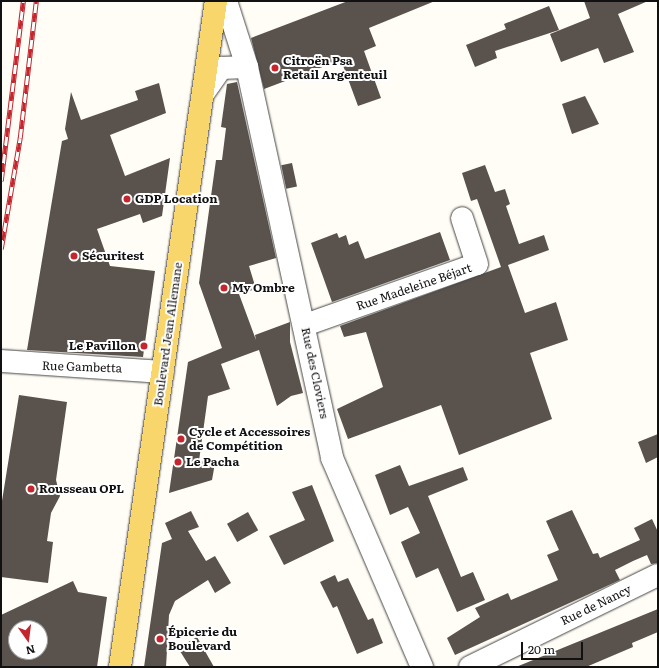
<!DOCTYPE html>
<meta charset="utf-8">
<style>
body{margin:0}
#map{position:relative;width:659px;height:668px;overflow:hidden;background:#fffdf5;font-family:Literata,serif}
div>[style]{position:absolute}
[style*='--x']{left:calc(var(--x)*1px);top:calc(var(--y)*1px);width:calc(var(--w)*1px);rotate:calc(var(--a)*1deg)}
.building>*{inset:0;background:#5a524d;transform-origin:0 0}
.roads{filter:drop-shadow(0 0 1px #444) drop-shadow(0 0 1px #444)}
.minor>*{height:22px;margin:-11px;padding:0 11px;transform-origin:11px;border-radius:11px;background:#fff}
.major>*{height:22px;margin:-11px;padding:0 11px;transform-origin:11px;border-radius:11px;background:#f9d66b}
.rail>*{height:4.5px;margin-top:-2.25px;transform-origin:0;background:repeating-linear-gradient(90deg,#fff 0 9px,#c4262e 0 18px);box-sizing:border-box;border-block:1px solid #c4262e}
.dots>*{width:11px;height:11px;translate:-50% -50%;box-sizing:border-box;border:2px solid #fff;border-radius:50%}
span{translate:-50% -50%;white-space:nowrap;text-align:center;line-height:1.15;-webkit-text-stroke:4px #fff;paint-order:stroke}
.poi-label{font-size:12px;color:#111;font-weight:700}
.left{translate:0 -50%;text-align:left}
.right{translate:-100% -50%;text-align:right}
.street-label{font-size:12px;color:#111}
.frame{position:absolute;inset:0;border:2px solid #111;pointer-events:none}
.north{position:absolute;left:8px;top:620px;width:40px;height:40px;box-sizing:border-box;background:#fff;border:1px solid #a0a0a0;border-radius:50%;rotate:166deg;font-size:11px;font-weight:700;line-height:16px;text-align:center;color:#111}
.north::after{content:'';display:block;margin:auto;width:14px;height:18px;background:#c4262e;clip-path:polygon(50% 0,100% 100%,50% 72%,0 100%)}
.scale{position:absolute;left:521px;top:642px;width:62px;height:18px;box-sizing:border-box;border:2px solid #111;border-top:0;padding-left:5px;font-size:12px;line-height:14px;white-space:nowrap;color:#111;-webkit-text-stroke:3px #fff;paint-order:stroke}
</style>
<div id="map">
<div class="building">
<div style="clip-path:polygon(348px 1px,435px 1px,369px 28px,376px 46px,364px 51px,381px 98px,358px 106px,341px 60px,264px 89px,251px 38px)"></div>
<div style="clip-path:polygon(584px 1px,648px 1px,618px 14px,634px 52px,604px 63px,598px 48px,561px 62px,550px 34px,590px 18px)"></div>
<div style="clip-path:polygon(549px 6px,559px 30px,495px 51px,497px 58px,475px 67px,466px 45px,506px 29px,504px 24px)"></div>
<div style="clip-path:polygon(237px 82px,276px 258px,249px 266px,256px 289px,239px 294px,256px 340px,255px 335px,290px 322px,290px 342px,303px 393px,291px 396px,277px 406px,259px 350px,221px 364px,230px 389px,208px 396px,199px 461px,215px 463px,212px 480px,169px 493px,188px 362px,222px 348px,199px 283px,216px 160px,222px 160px,226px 128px,221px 127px,227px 84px)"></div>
<div style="clip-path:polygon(159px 83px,166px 113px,110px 135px,125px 176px,170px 158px,162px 216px,143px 223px,140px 214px,97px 229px,110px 266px,155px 271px,143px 357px,27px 350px,62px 141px,68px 139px,65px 129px,71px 92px,81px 120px,138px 100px,135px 91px)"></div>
<div style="clip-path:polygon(585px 96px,599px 124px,572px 134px,562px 104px)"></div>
<div style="left:292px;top:163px;width:24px;height:11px;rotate:78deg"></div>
<div style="clip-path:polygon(485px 165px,495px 192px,505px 189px,510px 204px,506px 206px,519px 244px,544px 235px,549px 250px,508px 265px,525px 313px,556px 302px,568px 340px,530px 353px,552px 419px,459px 455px,441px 405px,348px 439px,337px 409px,383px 387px,366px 332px,344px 337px,340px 326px,501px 267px,477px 199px,471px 201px,462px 173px)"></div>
<div style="clip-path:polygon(440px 232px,450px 260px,332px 302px,311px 243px,337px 233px,339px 238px,346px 235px,349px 245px,358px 241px,365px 259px)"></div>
<div style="clip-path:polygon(19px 395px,67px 402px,56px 480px,60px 496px,51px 513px,47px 541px,53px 542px,48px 583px,1px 577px,1px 507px)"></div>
<div style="clip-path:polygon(658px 434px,658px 457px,646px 463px,638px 442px)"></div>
<div style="clip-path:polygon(400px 465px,409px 486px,463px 467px,468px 480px,428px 496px,461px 577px,473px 572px,485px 600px,457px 612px,438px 568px,416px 578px,401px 542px,420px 533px,408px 507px,390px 515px,375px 475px)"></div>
<div style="clip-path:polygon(312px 485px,334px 541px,284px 565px,269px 536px,305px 520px,292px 492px)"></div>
<div style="clip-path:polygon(572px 510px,593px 554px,598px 553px,600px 558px,640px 540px,634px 528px,652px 519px,658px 532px,658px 563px,651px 564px,647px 555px,633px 561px,615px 570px,620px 580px,455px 655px,447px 638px,480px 617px,475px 608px,508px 593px,511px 600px,558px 580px,547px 555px,559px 550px,546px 521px)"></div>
<div style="clip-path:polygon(191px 511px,199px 527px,188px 531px,206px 561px,215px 556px,231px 583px,215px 593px,208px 580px,175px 601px,169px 615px,166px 667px,144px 667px,162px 543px,172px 539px,165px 523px)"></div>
<div style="left:248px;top:512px;width:21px;height:24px;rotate:61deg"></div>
<div style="clip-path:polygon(335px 575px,338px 582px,348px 578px,368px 620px,373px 618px,383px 643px,357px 654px,337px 606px,333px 608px,320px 582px)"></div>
<div style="clip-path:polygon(evenodd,73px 581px,78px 592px,107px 597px,97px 667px,1px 667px,1px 615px,73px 581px,16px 628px,40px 628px,40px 652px,16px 652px,16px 628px)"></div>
<div style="clip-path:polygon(658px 609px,658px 632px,632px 643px,633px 647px,586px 667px,516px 667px)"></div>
<div style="clip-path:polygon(197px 637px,214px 667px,190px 667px,178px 648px)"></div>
</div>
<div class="roads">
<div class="minor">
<div style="--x:226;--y:1;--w:69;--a:72.3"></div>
<div style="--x:247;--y:67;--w:400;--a:77.7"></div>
<div style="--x:332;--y:458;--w:228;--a:66.7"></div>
<div style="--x:203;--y:94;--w:32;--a:-55"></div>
<div style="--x:221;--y:68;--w:26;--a:-2"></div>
<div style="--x:305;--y:325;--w:182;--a:-19.5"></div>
<div style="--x:477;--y:264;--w:48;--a:-108.1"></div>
<div style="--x:1;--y:361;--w:162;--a:3.9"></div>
<div style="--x:470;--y:667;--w:209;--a:-26.1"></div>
</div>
<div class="major">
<div style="--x:120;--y:667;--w:673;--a:-81.8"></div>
</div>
</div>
<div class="rail">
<div style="--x:1;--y:181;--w:181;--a:-83"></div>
<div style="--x:1;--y:249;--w:113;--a:-80.3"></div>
<div style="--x:20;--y:138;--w:138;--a:-83.3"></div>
</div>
<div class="dots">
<div style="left:275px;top:68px;background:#c4262e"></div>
<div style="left:127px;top:199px;background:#c4262e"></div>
<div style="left:74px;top:256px;background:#c4262e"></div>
<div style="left:224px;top:288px;background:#c4262e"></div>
<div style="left:144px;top:346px;background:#c4262e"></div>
<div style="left:181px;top:439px;background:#c4262e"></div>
<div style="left:178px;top:462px;background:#c4262e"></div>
<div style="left:31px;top:489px;background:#c4262e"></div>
<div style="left:160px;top:639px;background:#c4262e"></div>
</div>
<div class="poi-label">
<span class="left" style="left:283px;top:68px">Citroën Psa<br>Retail Argenteuil</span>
<span class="left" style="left:135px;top:199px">GDP Location</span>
<span class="left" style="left:82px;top:256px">Sécuritest</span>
<span class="left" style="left:232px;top:288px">My Ombre</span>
<span class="right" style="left:136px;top:346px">Le Pavillon</span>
<span class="left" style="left:189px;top:439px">Cycle et Accessoires<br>de Compétition</span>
<span class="left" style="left:186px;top:462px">Le Pacha</span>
<span class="left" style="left:39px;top:489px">Rousseau OPL</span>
<span class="left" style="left:168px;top:639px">Épicerie du<br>Boulevard</span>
</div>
<div class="street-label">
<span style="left:414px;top:287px;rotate:-19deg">Rue Madeleine Béjart</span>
<span style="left:168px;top:334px;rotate:-82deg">Boulevard Jean Allemane</span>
<span style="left:82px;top:367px;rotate:2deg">Rue Gambetta</span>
<span style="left:315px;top:373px;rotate:78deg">Rue des Cloviers</span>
<span style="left:596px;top:605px;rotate:-26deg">Rue de Nancy</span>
</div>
<div class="frame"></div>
<div class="north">N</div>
<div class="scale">20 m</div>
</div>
